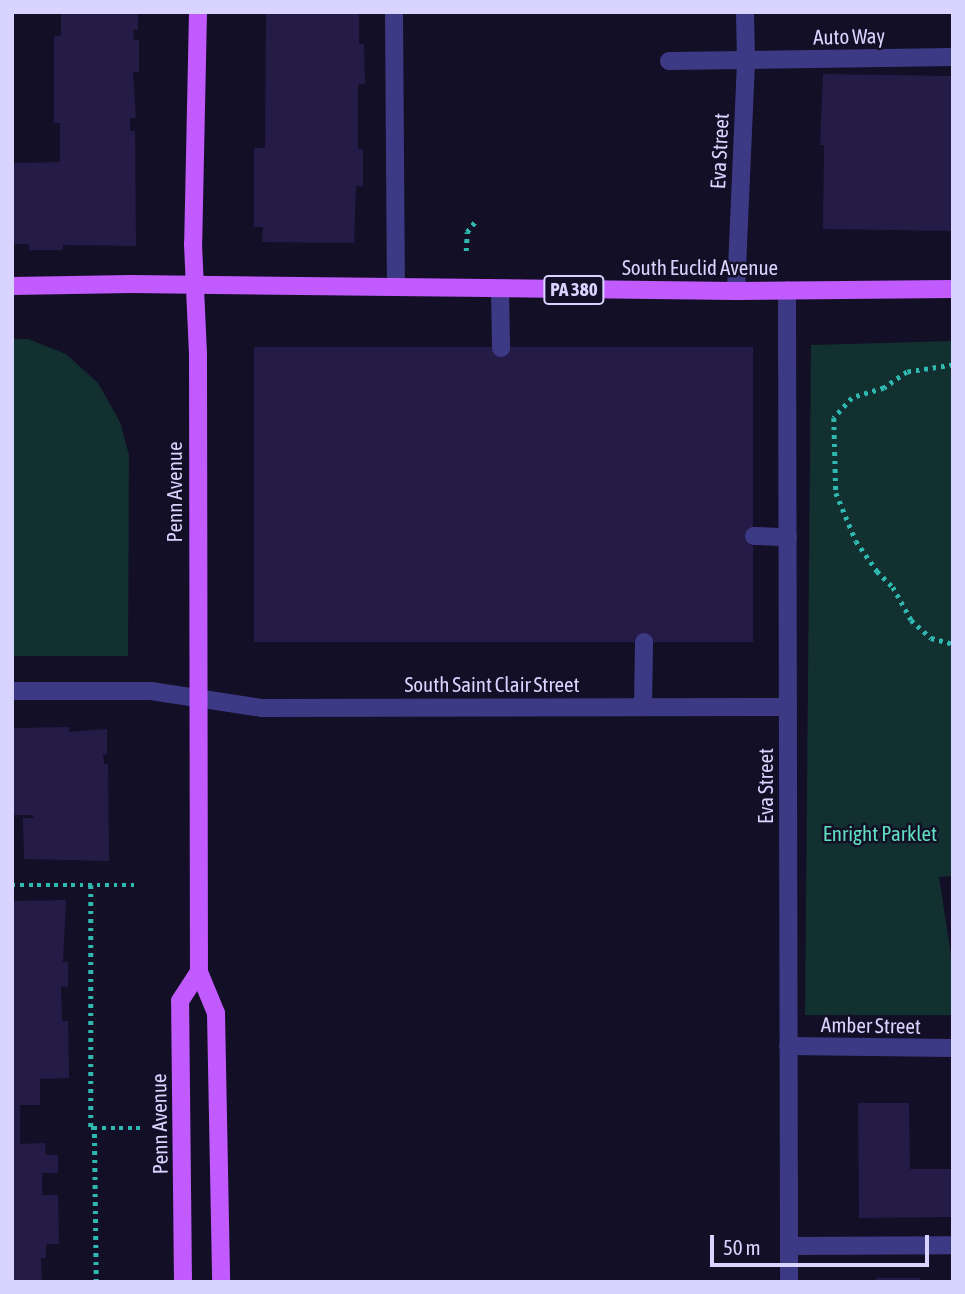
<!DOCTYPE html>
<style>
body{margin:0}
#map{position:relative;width:965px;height:1294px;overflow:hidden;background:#130f26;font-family:"Asap Condensed",sans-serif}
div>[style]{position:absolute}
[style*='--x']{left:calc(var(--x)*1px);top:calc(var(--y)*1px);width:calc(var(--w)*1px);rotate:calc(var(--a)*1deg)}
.green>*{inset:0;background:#12302f}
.building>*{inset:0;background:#241b47;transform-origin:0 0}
.path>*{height:4.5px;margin-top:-2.25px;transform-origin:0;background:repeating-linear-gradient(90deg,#2fb8b0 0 3.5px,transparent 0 8.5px)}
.minor>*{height:18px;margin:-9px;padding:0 9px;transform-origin:9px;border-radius:9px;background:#3d3a85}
.major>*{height:18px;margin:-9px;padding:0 9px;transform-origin:9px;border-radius:9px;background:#c25bff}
span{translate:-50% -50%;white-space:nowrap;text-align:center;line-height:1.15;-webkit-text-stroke:5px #130f26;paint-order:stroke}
.shield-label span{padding:2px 5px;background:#130f26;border:2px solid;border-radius:5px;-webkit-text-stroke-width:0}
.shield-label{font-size:19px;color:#d9d4ff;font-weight:700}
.street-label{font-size:21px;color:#d9d4ff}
.park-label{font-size:21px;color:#5fe0c0}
.frame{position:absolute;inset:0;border:14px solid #d9d4ff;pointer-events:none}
.scale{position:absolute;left:710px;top:1235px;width:219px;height:32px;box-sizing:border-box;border:4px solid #d9d4ff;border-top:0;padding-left:9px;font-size:21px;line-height:24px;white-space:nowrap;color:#d9d4ff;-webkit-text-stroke:5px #130f26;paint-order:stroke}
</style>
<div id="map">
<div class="green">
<div style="clip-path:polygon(12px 339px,28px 339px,66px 354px,98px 383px,120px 422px,129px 455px,128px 656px,12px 656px)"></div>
<div style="clip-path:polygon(953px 341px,953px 876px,939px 877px,953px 968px,953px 1015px,805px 1015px,811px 345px)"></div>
</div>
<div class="building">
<div style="clip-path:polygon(61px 12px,138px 12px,138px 30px,133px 30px,134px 40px,139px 40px,139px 72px,133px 72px,136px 118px,130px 118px,130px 131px,135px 131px,136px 246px,63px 245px,63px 250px,29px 250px,29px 244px,12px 244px,12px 163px,60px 162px,60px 123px,54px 123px,54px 36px,61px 36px)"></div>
<div style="clip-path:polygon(266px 12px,359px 12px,359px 44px,364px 44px,365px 84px,358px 84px,358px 149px,363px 149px,363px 186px,356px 186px,354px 243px,262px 242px,263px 227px,254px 227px,254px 148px,265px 148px)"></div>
<div style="clip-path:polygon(823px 74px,953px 76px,953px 231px,823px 229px,824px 145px,820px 145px)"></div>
<div style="left:753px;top:347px;width:295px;height:499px;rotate:90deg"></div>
<div style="clip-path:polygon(69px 727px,69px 732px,107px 729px,107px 754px,103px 754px,104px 764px,108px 764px,109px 861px,24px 859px,23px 818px,33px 818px,33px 815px,12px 815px,12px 728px)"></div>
<div style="clip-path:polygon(66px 900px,63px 962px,68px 962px,68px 987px,61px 986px,62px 1021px,68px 1021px,69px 1078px,40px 1079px,40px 1105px,20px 1105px,20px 1144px,45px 1143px,46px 1155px,58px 1155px,58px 1173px,42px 1173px,42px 1195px,58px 1195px,59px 1244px,46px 1244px,46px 1258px,41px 1258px,42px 1282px,12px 1282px,12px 901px)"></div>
<div style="clip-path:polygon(858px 1103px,909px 1103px,910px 1169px,953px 1169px,953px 1217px,859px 1218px)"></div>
<div style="left:876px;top:1278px;width:44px;height:4px"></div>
</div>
<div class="path">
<div style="--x:466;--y:251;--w:19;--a:-87"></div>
<div style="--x:467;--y:232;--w:16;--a:-52"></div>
<div style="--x:953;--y:365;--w:47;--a:171.3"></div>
<div style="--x:907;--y:372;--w:28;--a:145"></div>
<div style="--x:884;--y:388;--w:34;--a:163"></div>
<div style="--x:852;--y:398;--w:27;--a:132"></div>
<div style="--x:834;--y:418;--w:75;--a:88.5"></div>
<div style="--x:836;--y:493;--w:52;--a:67.4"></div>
<div style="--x:856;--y:541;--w:37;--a:55"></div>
<div style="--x:877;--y:571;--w:23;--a:45"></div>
<div style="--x:893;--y:587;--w:38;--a:61"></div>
<div style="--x:911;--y:620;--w:27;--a:42"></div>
<div style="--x:931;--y:638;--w:23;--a:15"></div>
<div style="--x:12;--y:885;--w:125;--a:0"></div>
<div style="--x:91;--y:885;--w:243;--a:90"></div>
<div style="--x:91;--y:1128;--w:3;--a:0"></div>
<div style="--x:96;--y:1282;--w:154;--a:-90.7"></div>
<div style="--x:94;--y:1128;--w:46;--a:0"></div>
</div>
<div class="minor">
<div style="--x:394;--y:12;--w:275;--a:89.6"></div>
<div style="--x:669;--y:61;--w:284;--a:-0.8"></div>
<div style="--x:500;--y:289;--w:59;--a:89"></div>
<div style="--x:787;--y:290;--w:992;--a:89.88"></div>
<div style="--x:736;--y:291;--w:231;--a:-87.5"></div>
<div style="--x:746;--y:60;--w:48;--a:-91.2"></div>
<div style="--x:754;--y:536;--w:34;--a:2"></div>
<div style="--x:12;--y:691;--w:139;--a:0"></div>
<div style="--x:151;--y:691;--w:112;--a:8.7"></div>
<div style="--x:262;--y:708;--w:526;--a:-0.11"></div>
<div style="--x:643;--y:707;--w:65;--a:-89.1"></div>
<div style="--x:788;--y:1046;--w:165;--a:0.7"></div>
<div style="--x:789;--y:1246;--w:164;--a:-0.3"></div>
</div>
<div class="major">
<div style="--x:198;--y:12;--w:232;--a:91.2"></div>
<div style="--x:193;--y:244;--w:111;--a:87.4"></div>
<div style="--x:198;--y:355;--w:617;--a:89.91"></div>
<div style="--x:199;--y:972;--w:44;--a:67.5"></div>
<div style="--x:216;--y:1013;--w:269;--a:88.9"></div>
<div style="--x:12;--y:286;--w:119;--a:-1"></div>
<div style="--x:131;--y:284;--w:605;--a:0.66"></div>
<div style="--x:736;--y:291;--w:217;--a:-0.5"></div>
<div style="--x:183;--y:1282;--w:281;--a:-90.6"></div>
<div style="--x:180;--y:1001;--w:35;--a:-57"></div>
</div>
<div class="shield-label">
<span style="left:574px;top:290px">PA 380</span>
</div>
<div class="street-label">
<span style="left:849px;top:36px;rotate:-1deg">Auto Way</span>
<span style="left:719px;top:151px;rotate:-87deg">Eva Street</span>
<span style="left:700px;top:267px">South Euclid Avenue</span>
<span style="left:174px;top:492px;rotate:-90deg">Penn Avenue</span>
<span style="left:492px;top:684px">South Saint Clair Street</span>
<span style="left:765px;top:786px;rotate:-90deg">Eva Street</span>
<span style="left:871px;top:1025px;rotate:1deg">Amber Street</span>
<span style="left:159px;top:1124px;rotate:-91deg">Penn Avenue</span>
</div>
<div class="park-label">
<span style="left:880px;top:833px">Enright Parklet</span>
</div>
<div class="frame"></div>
<div class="scale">50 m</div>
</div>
